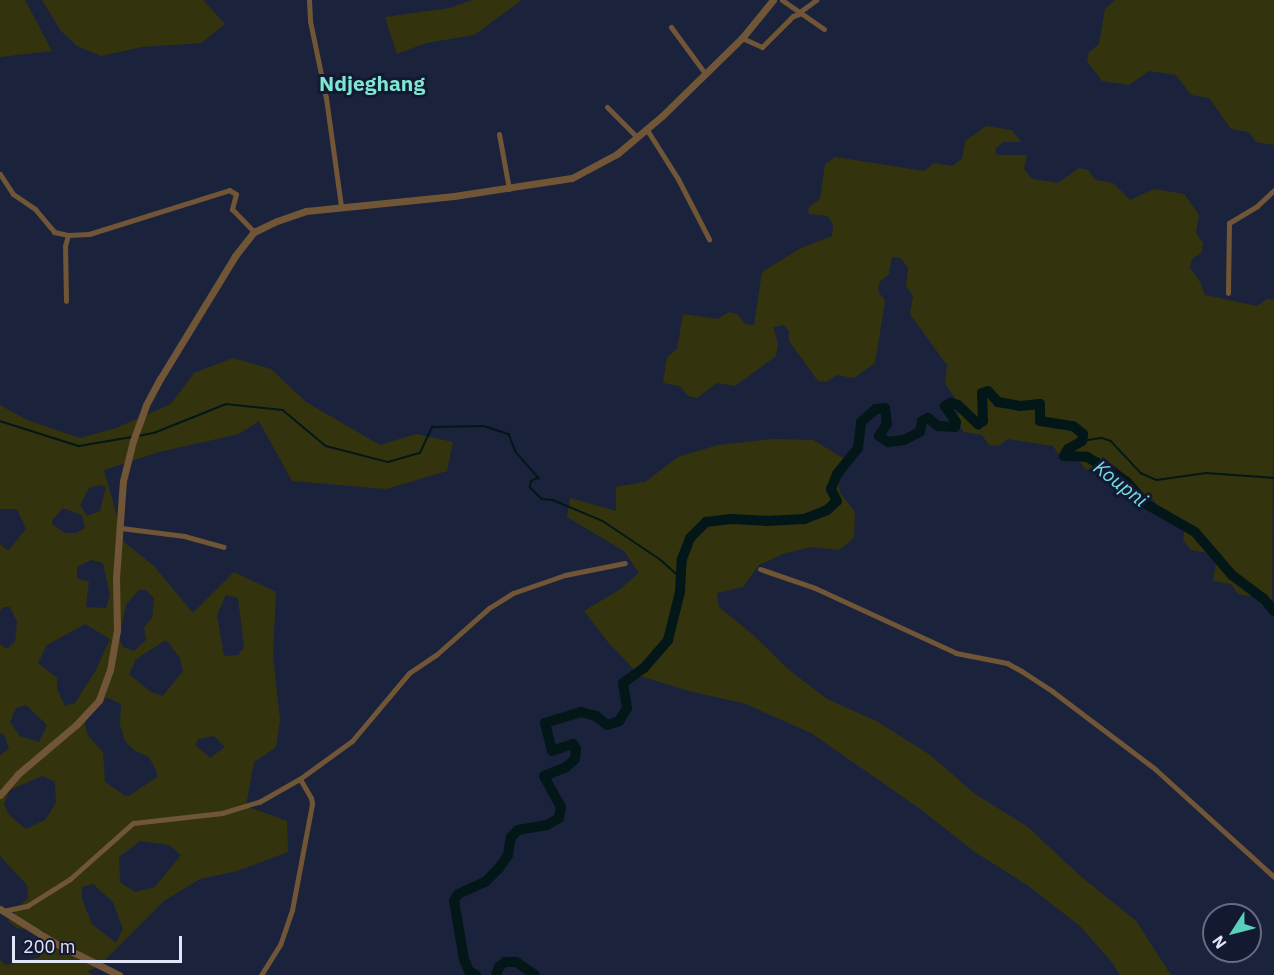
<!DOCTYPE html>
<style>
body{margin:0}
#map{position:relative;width:1274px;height:975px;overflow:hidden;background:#1b233c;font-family:"IBM Plex Sans",sans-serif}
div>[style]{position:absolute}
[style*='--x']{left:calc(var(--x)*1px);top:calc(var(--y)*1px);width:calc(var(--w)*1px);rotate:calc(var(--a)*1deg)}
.green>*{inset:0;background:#33340d}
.stream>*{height:1.5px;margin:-0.75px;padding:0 0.75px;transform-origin:0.75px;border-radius:0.75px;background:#031718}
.river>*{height:10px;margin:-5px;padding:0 5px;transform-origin:5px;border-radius:5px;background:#031718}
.minor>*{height:5px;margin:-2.5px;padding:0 2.5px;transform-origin:2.5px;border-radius:2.5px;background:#705636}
.tertiary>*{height:7px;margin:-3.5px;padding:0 3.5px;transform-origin:3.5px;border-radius:3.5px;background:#705636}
span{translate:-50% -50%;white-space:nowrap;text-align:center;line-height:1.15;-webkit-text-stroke:6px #121931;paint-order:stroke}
.water-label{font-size:20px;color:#73dde4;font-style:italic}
.quarter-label{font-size:21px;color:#7fe6d4;font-weight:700}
.north{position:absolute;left:1202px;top:903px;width:60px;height:60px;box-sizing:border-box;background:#121931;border:2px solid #656b81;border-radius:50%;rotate:234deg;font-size:16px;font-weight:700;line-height:24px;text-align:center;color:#e1e7f8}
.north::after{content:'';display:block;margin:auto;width:21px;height:27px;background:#5bcebc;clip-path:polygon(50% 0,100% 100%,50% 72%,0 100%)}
.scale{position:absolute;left:12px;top:936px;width:170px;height:27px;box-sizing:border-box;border:3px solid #e1e7f8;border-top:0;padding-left:8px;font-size:18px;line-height:21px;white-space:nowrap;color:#e1e7f8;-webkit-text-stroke:4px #121931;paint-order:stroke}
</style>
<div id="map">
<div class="green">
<div style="clip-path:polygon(0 0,25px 0,52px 51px,0 57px)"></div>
<div style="clip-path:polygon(42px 0,203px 0,225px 24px,201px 43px,142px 47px,101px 56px,77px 46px,61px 31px)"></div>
<div style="clip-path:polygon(472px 0,522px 0,474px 35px,426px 43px,397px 54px,385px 17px,450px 8px)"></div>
<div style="clip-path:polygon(1115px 0,1274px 0,1274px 145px,1256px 142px,1249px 132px,1231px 129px,1209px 98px,1191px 95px,1176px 75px,1149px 71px,1129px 85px,1102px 81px,1087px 61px,1089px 52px,1099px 44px,1105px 9px)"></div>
<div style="clip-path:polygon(986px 126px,1012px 130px,1021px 142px,1004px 142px,996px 148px,995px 153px,999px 155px,1027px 155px,1024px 169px,1032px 179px,1058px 183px,1079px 168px,1088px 170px,1095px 180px,1113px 183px,1130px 200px,1154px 189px,1184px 194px,1199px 215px,1196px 233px,1203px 243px,1202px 252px,1192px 259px,1190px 268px,1200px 282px,1205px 295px,1257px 306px,1267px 299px,1274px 300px,1272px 608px,1263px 607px,1256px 597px,1238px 594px,1231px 584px,1213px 581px,1216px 563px,1208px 553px,1191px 550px,1183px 540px,1186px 522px,1168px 519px,1153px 499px,1136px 496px,1128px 485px,1110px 482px,1103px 472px,1085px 469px,1078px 459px,1060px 456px,1053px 446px,1008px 439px,998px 446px,989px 445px,982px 435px,964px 432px,957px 421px,959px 404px,945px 383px,947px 365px,910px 314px,913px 296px,906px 286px,908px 268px,901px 258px,892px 257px,889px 274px,879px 282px,878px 291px,885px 301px,875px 363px,854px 378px,837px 375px,826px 382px,818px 381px,789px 341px,789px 331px,784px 325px,773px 327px,778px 343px,776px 356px,735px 386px,717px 383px,697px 398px,688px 396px,680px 386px,663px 383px,667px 357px,677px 349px,683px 314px,718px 319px,729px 312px,737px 314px,745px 324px,754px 325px,762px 272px,801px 248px,832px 236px,833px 225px,828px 216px,808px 214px,809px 207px,820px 199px,825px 164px,835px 157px,924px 171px,934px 163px,952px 166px,962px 159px,965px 141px)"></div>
<div style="clip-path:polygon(evenodd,233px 358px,271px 369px,306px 402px,380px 445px,416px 434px,453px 442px,447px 471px,386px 489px,292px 481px,259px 421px,239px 434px,159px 452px,104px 470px,124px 542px,154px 566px,193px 613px,234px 572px,276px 592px,273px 655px,280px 720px,276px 747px,254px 762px,246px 806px,287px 821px,288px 852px,237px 871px,200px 879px,164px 901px,100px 965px,87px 972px,94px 975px,0 975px,0 960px,6px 965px,40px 957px,45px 931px,17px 928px,8px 921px,28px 897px,27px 885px,0 856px,0 756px,9px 748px,4px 735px,0 733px,0 644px,7px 649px,15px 642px,17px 622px,10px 607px,3px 607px,0 612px,0 544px,8px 551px,26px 529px,17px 509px,0 509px,0 405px,27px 420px,80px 438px,116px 428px,171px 404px,194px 373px,233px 358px,99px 485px,106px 487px,100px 511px,87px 516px,80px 505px,89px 488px,99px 485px,233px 358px,63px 508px,82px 515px,85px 528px,76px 533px,65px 533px,53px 525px,52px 520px,63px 508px,233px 358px,91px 560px,103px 563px,110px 595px,106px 608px,86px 607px,89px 582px,77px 578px,77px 567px,91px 560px,233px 358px,139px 590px,146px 590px,154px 598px,152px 618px,144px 627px,146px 640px,134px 651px,123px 647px,119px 639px,126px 605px,139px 590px,233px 358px,226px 595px,238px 598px,244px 648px,238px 655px,224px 656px,217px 615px,226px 595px,233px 358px,85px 624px,110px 639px,96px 670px,75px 703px,65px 706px,57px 689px,57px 678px,38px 663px,47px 645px,85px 624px,233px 358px,166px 640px,180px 658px,183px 671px,163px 696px,151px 692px,129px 674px,136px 659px,166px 640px,233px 358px,108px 698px,121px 704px,120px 725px,125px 741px,134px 750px,149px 757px,157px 772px,157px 777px,129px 796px,124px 795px,105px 782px,103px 752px,88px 736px,85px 725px,88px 714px,99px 700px,108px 698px,233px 358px,26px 705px,47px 725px,39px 742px,20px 736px,10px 722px,16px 708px,26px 705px,233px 358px,214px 736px,225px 747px,210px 758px,195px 745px,198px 739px,214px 736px,233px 358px,42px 776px,55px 782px,56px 803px,45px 820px,26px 829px,9px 815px,4px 804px,10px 790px,42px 776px,233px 358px,140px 841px,169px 845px,181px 855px,155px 887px,135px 892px,120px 882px,119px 857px,140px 841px,233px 358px,93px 884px,113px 902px,123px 929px,116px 943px,92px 924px,82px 899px,82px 887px,93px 884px)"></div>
<div style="clip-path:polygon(774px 439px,813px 440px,848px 461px,837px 471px,840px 493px,855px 512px,854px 538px,839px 550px,811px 547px,783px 554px,759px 565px,743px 587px,717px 593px,719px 607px,752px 634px,788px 669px,827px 699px,878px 722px,930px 755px,975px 794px,1028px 827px,1078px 874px,1136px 921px,1171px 975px,1120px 975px,1111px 961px,1080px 926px,1027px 885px,975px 852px,919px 808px,811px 733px,746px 704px,689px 691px,640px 676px,608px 642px,584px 611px,619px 590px,639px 573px,624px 551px,567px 517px,570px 498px,616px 511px,616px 487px,645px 482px,678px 457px,718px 445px)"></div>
</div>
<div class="stream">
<div style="--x:0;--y:421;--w:83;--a:17.6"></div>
<div style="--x:79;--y:446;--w:55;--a:-9.5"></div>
<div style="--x:138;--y:436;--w:16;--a:-11"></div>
<div style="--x:154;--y:433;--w:78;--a:-21.9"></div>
<div style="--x:226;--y:404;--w:57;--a:6"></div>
<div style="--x:283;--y:410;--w:56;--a:39.9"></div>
<div style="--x:326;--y:446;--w:64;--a:14.5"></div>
<div style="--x:388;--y:462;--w:33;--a:-16"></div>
<div style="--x:420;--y:453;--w:29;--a:-65"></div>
<div style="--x:432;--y:427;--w:52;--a:-1.1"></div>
<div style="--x:484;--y:426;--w:26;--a:18"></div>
<div style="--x:509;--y:434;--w:19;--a:69"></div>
<div style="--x:516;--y:452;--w:35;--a:49"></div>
<div style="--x:539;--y:478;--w:8;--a:157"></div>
<div style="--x:532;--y:481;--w:6;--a:108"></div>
<div style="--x:530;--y:487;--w:17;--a:45"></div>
<div style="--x:542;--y:499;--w:11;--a:5"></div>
<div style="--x:553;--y:500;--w:54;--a:22.8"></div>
<div style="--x:603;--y:521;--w:70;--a:33.9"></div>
<div style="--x:661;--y:560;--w:27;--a:42"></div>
<div style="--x:1082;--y:441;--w:20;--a:-9"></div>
<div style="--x:1102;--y:438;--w:9;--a:18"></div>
<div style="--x:1111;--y:441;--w:44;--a:46.8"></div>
<div style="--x:1141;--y:473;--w:17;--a:24"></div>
<div style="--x:1157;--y:480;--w:49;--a:-8.1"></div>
<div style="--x:1206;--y:473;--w:68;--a:4.2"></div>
</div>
<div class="river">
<div style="--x:476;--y:975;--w:8;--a:-150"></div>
<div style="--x:469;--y:971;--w:13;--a:-113"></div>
<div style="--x:464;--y:959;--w:59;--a:-99.8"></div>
<div style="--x:454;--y:901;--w:8;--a:-60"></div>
<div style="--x:458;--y:894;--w:30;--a:-24"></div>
<div style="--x:485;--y:882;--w:20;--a:-45"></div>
<div style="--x:499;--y:868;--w:16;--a:-55"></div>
<div style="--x:508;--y:855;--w:18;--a:-81"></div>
<div style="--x:511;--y:837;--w:10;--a:-45"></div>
<div style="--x:518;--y:830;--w:29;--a:-10"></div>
<div style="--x:547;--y:825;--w:14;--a:-30"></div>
<div style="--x:559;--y:818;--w:11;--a:-80"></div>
<div style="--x:561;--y:807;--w:35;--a:-119"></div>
<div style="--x:544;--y:776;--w:24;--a:-22"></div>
<div style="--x:566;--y:767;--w:12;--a:-42"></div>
<div style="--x:575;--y:759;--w:10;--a:-84"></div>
<div style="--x:576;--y:749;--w:6;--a:-121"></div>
<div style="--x:573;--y:744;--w:22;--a:162"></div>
<div style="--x:552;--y:751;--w:29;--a:-104"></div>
<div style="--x:545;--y:723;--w:38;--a:-17"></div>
<div style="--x:581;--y:712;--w:16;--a:15"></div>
<div style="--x:596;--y:716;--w:14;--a:39"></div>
<div style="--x:607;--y:725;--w:13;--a:-18"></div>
<div style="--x:619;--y:721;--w:15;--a:-58"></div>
<div style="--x:627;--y:708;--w:25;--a:-99"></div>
<div style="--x:623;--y:683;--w:26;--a:-36"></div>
<div style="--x:644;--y:668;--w:37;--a:-49"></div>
<div style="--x:668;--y:640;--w:49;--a:-76"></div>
<div style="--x:680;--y:592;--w:33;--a:-87"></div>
<div style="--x:682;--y:559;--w:22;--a:-69"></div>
<div style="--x:690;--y:538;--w:23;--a:-45"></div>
<div style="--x:706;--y:522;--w:25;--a:-7"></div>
<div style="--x:731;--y:519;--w:35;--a:3"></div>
<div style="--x:766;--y:521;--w:38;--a:-3"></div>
<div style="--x:804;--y:519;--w:25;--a:-21"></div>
<div style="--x:827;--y:510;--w:13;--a:-42"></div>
<div style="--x:837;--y:501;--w:13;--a:-117"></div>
<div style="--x:831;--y:489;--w:16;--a:-68"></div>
<div style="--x:837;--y:474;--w:33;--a:-51"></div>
<div style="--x:858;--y:448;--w:26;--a:-83"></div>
<div style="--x:861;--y:422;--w:20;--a:-41"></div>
<div style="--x:876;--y:409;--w:9;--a:-6"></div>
<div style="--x:885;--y:408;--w:16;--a:83"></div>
<div style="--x:887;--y:424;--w:14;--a:124"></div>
<div style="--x:879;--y:436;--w:11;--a:34"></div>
<div style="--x:888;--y:442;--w:16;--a:-7"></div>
<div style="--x:904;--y:440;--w:18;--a:-27"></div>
<div style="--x:920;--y:432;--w:11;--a:-80"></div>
<div style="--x:922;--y:421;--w:7;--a:-27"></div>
<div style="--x:928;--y:418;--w:13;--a:39"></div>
<div style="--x:938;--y:426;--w:17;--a:3"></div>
<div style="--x:955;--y:427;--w:5;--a:-79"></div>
<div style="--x:956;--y:422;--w:19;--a:-125"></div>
<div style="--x:945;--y:406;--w:7;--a:-27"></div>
<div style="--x:951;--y:403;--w:7;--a:16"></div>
<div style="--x:958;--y:405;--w:28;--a:44"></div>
<div style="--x:978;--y:424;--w:6;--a:-31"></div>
<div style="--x:983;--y:421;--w:28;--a:-92"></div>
<div style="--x:982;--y:393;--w:6;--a:-18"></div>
<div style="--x:988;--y:391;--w:15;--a:48"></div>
<div style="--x:998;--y:402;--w:22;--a:10"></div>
<div style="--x:1020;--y:406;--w:20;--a:-6"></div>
<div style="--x:1040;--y:404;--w:17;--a:90"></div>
<div style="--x:1040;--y:421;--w:33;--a:9"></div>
<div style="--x:1073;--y:426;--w:13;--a:39"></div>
<div style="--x:1083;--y:434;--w:7;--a:98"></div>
<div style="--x:1082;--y:441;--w:16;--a:150"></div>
<div style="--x:1068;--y:449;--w:8;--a:120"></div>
<div style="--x:1064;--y:456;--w:23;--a:2"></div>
<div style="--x:1087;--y:457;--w:25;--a:29"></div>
<div style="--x:1109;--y:469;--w:22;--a:36"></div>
<div style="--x:1127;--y:482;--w:29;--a:49"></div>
<div style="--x:1146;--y:504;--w:56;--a:29.7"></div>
<div style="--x:1195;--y:532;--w:57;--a:49.3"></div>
<div style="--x:1232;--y:575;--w:39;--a:37"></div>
<div style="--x:1263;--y:598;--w:17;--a:50"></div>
<div style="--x:496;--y:975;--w:9;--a:-69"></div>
<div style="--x:499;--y:967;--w:8;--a:-40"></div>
<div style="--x:505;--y:962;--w:11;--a:0"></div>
<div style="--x:516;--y:962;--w:23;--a:34"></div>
</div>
<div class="minor">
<div style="--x:309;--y:0;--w:21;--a:87"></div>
<div style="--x:310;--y:21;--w:79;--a:78.3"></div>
<div style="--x:326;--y:98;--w:109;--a:82.1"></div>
<div style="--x:782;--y:0;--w:51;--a:34.6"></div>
<div style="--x:801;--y:11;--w:19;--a:-36"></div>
<div style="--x:671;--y:27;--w:56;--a:53.7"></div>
<div style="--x:742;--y:38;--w:22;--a:24"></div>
<div style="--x:762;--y:47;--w:44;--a:-45"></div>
<div style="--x:793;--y:16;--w:6;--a:-18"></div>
<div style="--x:607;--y:107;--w:42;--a:45"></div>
<div style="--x:645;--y:130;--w:5;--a:37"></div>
<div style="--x:649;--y:133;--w:54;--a:57.8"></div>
<div style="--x:678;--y:179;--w:68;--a:62.7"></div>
<div style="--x:499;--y:134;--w:56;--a:79.7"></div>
<div style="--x:0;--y:174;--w:24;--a:57"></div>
<div style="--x:13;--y:194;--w:27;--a:34"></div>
<div style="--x:35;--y:209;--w:30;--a:50"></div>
<div style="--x:54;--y:232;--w:14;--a:12"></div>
<div style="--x:68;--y:235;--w:21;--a:-3"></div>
<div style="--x:89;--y:234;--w:147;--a:-17.4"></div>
<div style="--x:229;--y:190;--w:8;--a:30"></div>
<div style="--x:236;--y:194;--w:16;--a:105"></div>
<div style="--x:232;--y:209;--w:32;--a:46"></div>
<div style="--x:1228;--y:293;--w:70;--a:-89.2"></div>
<div style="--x:1229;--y:223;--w:33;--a:-31"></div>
<div style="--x:1257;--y:206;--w:23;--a:-43"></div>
<div style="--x:66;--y:301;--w:55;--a:-91"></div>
<div style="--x:65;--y:246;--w:11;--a:-75"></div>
<div style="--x:121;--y:528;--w:64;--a:7.2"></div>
<div style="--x:184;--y:536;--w:41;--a:15.4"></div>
<div style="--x:760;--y:569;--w:58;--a:19.1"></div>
<div style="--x:815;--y:588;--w:155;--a:24.7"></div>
<div style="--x:956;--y:653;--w:52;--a:11.1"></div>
<div style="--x:1007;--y:663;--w:18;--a:29"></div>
<div style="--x:1023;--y:672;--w:35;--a:33"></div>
<div style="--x:1052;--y:691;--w:129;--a:37.1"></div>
<div style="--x:1155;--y:769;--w:161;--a:42.2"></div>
<div style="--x:3;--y:911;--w:25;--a:-12"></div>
<div style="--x:27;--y:906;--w:51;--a:-32.1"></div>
<div style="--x:70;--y:879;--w:84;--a:-41.6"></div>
<div style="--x:133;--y:823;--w:90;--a:-6.4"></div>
<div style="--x:222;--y:813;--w:39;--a:-17"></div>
<div style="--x:259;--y:802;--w:48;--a:-29.7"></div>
<div style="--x:301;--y:778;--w:63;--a:-36"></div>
<div style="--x:352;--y:741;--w:89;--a:-50"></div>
<div style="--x:409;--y:673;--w:32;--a:-34"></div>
<div style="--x:436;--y:655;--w:71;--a:-41.6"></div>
<div style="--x:489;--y:608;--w:28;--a:-32"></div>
<div style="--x:513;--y:593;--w:55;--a:-19.1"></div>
<div style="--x:565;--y:575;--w:61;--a:-11.3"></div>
<div style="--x:261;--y:975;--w:36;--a:-58"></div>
<div style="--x:280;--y:945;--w:37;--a:-71"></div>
<div style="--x:292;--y:910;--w:108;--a:-79.3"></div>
<div style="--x:312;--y:804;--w:6;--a:-99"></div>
<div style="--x:311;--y:798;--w:22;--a:-120"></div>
</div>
<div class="tertiary">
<div style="--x:0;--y:795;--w:28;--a:-49"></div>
<div style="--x:18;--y:774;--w:76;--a:-40.2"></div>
<div style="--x:76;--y:725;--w:34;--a:-47"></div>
<div style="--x:99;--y:700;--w:32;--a:-70"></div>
<div style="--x:110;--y:670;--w:41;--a:-80.1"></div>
<div style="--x:117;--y:630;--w:52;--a:-91.1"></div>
<div style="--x:116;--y:578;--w:97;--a:-85.9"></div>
<div style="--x:123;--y:481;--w:41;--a:-76"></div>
<div style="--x:133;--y:441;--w:38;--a:-70"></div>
<div style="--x:146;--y:405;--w:30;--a:-62"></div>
<div style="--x:160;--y:379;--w:144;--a:-58.6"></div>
<div style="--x:235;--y:256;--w:31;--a:-52"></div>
<div style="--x:254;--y:232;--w:25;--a:-26"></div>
<div style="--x:277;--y:221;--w:31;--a:-19"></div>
<div style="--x:306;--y:211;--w:149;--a:-5.8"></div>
<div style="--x:454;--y:196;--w:119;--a:-8.7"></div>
<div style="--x:572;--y:178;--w:51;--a:-28.1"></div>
<div style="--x:617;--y:154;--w:59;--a:-40.2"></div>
<div style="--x:662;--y:116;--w:112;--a:-44.3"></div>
<div style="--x:742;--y:38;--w:49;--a:-50.8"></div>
<div style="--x:0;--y:909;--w:62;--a:31.9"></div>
<div style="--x:53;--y:942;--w:74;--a:26.6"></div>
</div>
<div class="water-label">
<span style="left:1121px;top:483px;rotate:38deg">Koupni</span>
</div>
<div class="quarter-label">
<span style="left:372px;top:83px">Ndjeghang</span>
</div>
<div class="north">N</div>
<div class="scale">200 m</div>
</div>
